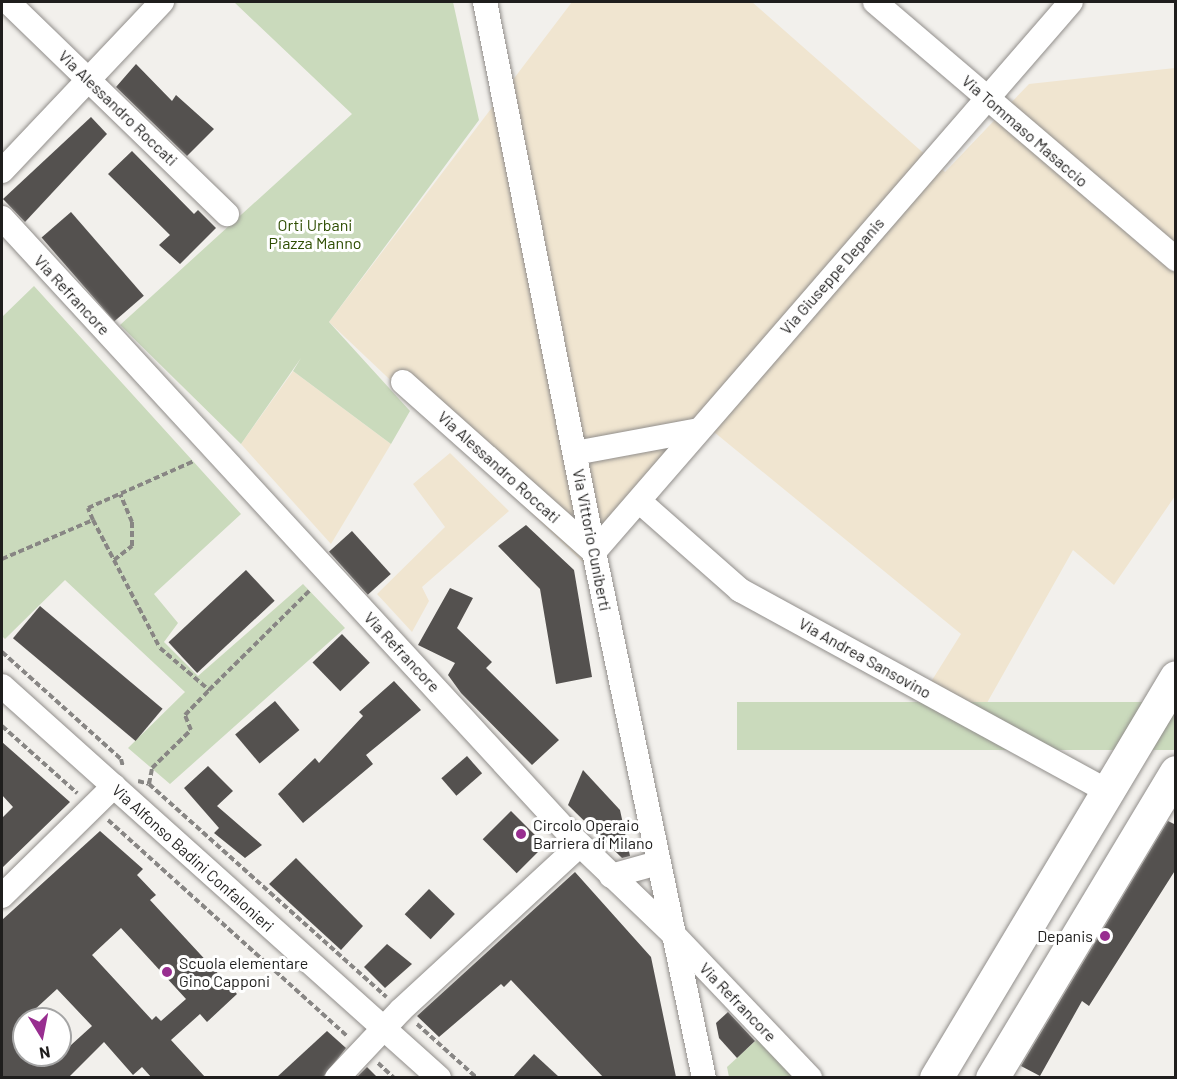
<!DOCTYPE html>
<style>
body{margin:0}
#map{position:relative;width:1177px;height:1079px;overflow:hidden;background:#f2f0ec;font-family:Barlow,sans-serif}
div>[style]{position:absolute}
[style*='--x']{left:calc(var(--x)*1px);top:calc(var(--y)*1px);width:calc(var(--w)*1px);rotate:calc(var(--a)*1deg)}
.industrial>*{inset:0;background:#f0e5d0}
.green>*{inset:0;background:#cadabc;transform-origin:0 0}
.building>*{inset:0;background:#54514f;transform-origin:0 0}
.path>*{height:4px;margin-top:-2px;transform-origin:0;background:repeating-linear-gradient(90deg,#888684 0 6px,transparent 0 9px)}
.roads{filter:drop-shadow(0 0 2px #918e8b) drop-shadow(0 0 2px #918e8b)}
.minor>*{height:24px;margin:-12px;padding:0 12px;transform-origin:12px;border-radius:12px;background:#fff}
.secondary>*{height:33px;margin:-16.5px;padding:0 16.5px;transform-origin:16.5px;border-radius:16.5px;background:#fff}
.dots>*{width:16px;height:16px;translate:-50% -50%;box-sizing:border-box;border:3px solid #fff;border-radius:50%}
span{translate:-50% -50%;white-space:nowrap;text-align:center;line-height:1.15;-webkit-text-stroke:6px #fff;paint-order:stroke}
.street-label{font-size:16px;color:#1f1e1d}
.park-label{font-size:16px;color:#2e4d02}
.poi-label{font-size:16px;color:#1f1e1d}
.left{translate:0 -50%;text-align:left}
.right{translate:-100% -50%;text-align:right}
.frame{position:absolute;inset:0;border:3px solid #1f1e1d;pointer-events:none}
.north{position:absolute;left:12px;top:1007px;width:60px;height:60px;box-sizing:border-box;background:#fff;border:2px solid #a5a5a5;border-radius:50%;rotate:170deg;font-size:16px;font-weight:700;line-height:24px;text-align:center;color:#1f1e1d}
.north::after{content:'';display:block;margin:auto;width:21px;height:27px;background:#982e90;clip-path:polygon(50% 0,100% 100%,50% 72%,0 100%)}
</style>
<div id="map">
<div class="industrial">
<div style="clip-path:polygon(572px 2px,752px 2px,945px 172px,1029px 84px,1175px 68px,1175px 496px,1114px 585px,1073px 550px,983px 710px,929px 685px,961px 634px,714px 432px,586px 565px,329px 322px)"></div>
<div style="clip-path:polygon(293px 371px,391px 444px,331px 544px,241px 444px)"></div>
<div style="clip-path:polygon(450px 453px,509px 511px,422px 587px,429px 601px,412px 632px,377px 594px,445px 527px,413px 484px)"></div>
</div>
<div class="green">
<div style="clip-path:polygon(234px 2px,453px 2px,479px 120px,329px 322px,410px 411px,391px 444px,293px 371px,301px 358px,241px 444px,120px 325px,352px 114px)"></div>
<div style="clip-path:polygon(34px 286px,241px 514px,154px 594px,178px 623px,164px 642px,198px 676px,303px 584px,345px 628px,170px 784px,128px 748px,185px 692px,65px 580px,5px 639px,2px 636px,2px 317px)"></div>
<div style="left:1175px;top:702px;width:48px;height:438px;rotate:90deg"></div>
<div style="clip-path:polygon(762px 1035px,800px 1077px,729px 1077px,727px 1067px)"></div>
</div>
<div class="building">
<div style="clip-path:polygon(136px 64px,172px 101px,176px 95px,214px 129px,187px 156px,116px 87px)"></div>
<div style="clip-path:polygon(91px 117px,107px 134px,25px 222px,3px 199px)"></div>
<div style="clip-path:polygon(132px 151px,194px 214px,198px 210px,216px 228px,180px 264px,159px 245px,170px 235px,108px 174px)"></div>
<div style="left:71px;top:212px;width:111px;height:39px;rotate:49deg"></div>
<div style="clip-path:polygon(526px 525px,574px 570px,592px 677px,556px 684px,540px 589px,498px 546px)"></div>
<div style="left:352px;top:531px;width:58px;height:31px;rotate:48deg"></div>
<div style="left:246px;top:570px;width:42px;height:106px;rotate:47deg"></div>
<div style="clip-path:polygon(450px 588px,473px 598px,457px 628px,492px 662px,486px 668px,559px 740px,532px 765px,461px 693px,448px 675px,455px 663px,418px 645px)"></div>
<div style="left:40px;top:606px;width:160px;height:42px;rotate:40deg"></div>
<div style="left:342px;top:634px;width:40px;height:41px;rotate:46deg"></div>
<div style="clip-path:polygon(394px 681px,421px 710px,366px 755px,373px 764px,303px 823px,278px 794px,315px 758px,319px 763px,363px 716px,359px 712px)"></div>
<div style="left:275px;top:701px;width:38px;height:52px;rotate:50deg"></div>
<div style="clip-path:polygon(2px 742px,70px 802px,2px 868px,2px 818px,13px 807px,2px 795px)"></div>
<div style="left:467px;top:756px;width:23px;height:34px;rotate:49deg"></div>
<div style="clip-path:polygon(208px 766px,233px 791px,217px 806px,262px 845px,245px 858px,214px 833px,219px 828px,184px 788px)"></div>
<div style="clip-path:polygon(583px 770px,620px 810px,630px 856px,622px 858px,568px 805px)"></div>
<div style="left:511px;top:811px;width:48px;height:40px;rotate:45deg"></div>
<div style="clip-path:polygon(1168px 821px,1176px 825px,1176px 869px,1089px 1006px,1082px 1001px,1040px 1076px,1021px 1066px)"></div>
<div style="clip-path:polygon(evenodd,100px 831px,143px 869px,137px 875px,156px 895px,150px 900px,237px 994px,207px 1022px,200px 1014px,171px 1040px,205px 1077px,151px 1077px,142px 1067px,133px 1075px,104px 1042px,69px 1077px,2px 1077px,2px 920px,100px 831px,121px 928px,186px 999px,161px 1021px,156px 1016px,152px 1020px,92px 955px,121px 928px,100px 831px,57px 989px,92px 1026px,60px 1055px,24px 1055px,24px 1019px,38px 1019px,32px 1012px,57px 989px)"></div>
<div style="clip-path:polygon(296px 858px,363px 926px,341px 950px,269px 884px)"></div>
<div style="clip-path:polygon(575px 872px,651px 957px,676px 1077px,603px 1077px,511px 980px,504px 987px,501px 984px,439px 1037px,417px 1016px)"></div>
<div style="left:429px;top:889px;width:36px;height:35px;rotate:44deg"></div>
<div style="clip-path:polygon(387px 944px,412px 964px,385px 988px,364px 967px)"></div>
<div style="clip-path:polygon(728px 1012px,755px 1041px,737px 1058px,719px 1038px,716px 1023px)"></div>
<div style="clip-path:polygon(327px 1031px,346px 1048px,323px 1077px,277px 1077px)"></div>
<div style="clip-path:polygon(534px 1054px,559px 1077px,513px 1077px)"></div>
<div style="clip-path:polygon(367px 1067px,377px 1077px,357px 1077px)"></div>
</div>
<div class="path">
<div style="--x:93;--y:520;--w:144;--a:62.4"></div>
<div style="--x:160;--y:648;--w:65;--a:40.6"></div>
<div style="--x:209;--y:690;--w:141;--a:-44.7"></div>
<div style="--x:2;--y:559;--w:99;--a:-23.2"></div>
<div style="--x:93;--y:520;--w:13;--a:-113"></div>
<div style="--x:88;--y:508;--w:116;--a:-23.9"></div>
<div style="--x:114;--y:560;--w:23;--a:-38"></div>
<div style="--x:132;--y:546;--w:24;--a:-90"></div>
<div style="--x:132;--y:522;--w:30;--a:-113"></div>
<div style="--x:2;--y:652;--w:160;--a:42"></div>
<div style="--x:121;--y:759;--w:8;--a:76"></div>
<div style="--x:2;--y:726;--w:101;--a:41.8"></div>
<div style="--x:138;--y:781;--w:11;--a:15"></div>
<div style="--x:149;--y:784;--w:319;--a:41.9"></div>
<div style="--x:149;--y:784;--w:16;--a:-79"></div>
<div style="--x:152;--y:768;--w:54;--a:-44.3"></div>
<div style="--x:191;--y:730;--w:16;--a:-112"></div>
<div style="--x:185;--y:715;--w:35;--a:-46"></div>
<div style="--x:108;--y:820;--w:322;--a:42.1"></div>
<div style="--x:417;--y:1024;--w:81;--a:42"></div>
<div style="--x:378;--y:1063;--w:22;--a:43"></div>
</div>
<div class="roads">
<div class="minor">
<div style="--x:8;--y:2;--w:305;--a:44.1"></div>
<div style="--x:485;--y:2;--w:561;--a:78.79"></div>
<div style="--x:594;--y:552;--w:537;--a:78.19"></div>
<div style="--x:875;--y:2;--w:396;--a:40.5"></div>
<div style="--x:2;--y:171;--w:233;--a:-46.6"></div>
<div style="--x:2;--y:218;--w:841;--a:47.36"></div>
<div style="--x:572;--y:837;--w:140;--a:43.8"></div>
<div style="--x:673;--y:934;--w:199;--a:46.4"></div>
<div style="--x:403;--y:382;--w:256;--a:41.7"></div>
<div style="--x:594;--y:552;--w:728;--a:-49.07"></div>
<div style="--x:575;--y:453;--w:126;--a:-10.5"></div>
<div style="--x:639;--y:501;--w:135;--a:41.4"></div>
<div style="--x:740;--y:590;--w:418;--a:28.7"></div>
<div style="--x:2;--y:686;--w:587;--a:41.89"></div>
<div style="--x:611;--y:876;--w:49;--a:-15.5"></div>
<div style="--x:2;--y:896;--w:157;--a:-44.5"></div>
<div style="--x:337;--y:1078;--w:93;--a:-46.7"></div>
<div style="--x:401;--y:1010;--w:243;--a:-42.7"></div>
</div>
<div class="secondary">
<div style="--x:936;--y:1078;--w:467;--a:-59.1"></div>
<div style="--x:992;--y:1078;--w:357;--a:-59"></div>
</div>
</div>
<div class="dots">
<div style="left:521px;top:834px;background:#982e90"></div>
<div style="left:1105px;top:936px;background:#982e90"></div>
<div style="left:167px;top:972px;background:#982e90"></div>
</div>
<div class="street-label">
<span style="left:118px;top:108px;rotate:44deg">Via Alessandro Roccati</span>
<span style="left:1025px;top:131px;rotate:41deg">Via Tommaso Masaccio</span>
<span style="left:832px;top:276px;rotate:-49deg">Via Giuseppe Depanis</span>
<span style="left:72px;top:295px;rotate:47deg">Via Refrancore</span>
<span style="left:499px;top:467px;rotate:42deg">Via Alessandro Roccati</span>
<span style="left:592px;top:540px;rotate:79deg">Via Vittorio Cuniberti</span>
<span style="left:402px;top:652px;rotate:47deg">Via Refrancore</span>
<span style="left:865px;top:658px;rotate:29deg">Via Andrea Sansovino</span>
<span style="left:193px;top:858px;rotate:42deg">Via Alfonso Badini Confalonieri</span>
<span style="left:738px;top:1002px;rotate:46deg">Via Refrancore</span>
</div>
<div class="park-label">
<span style="left:315px;top:234px">Orti Urbani<br>Piazza Manno</span>
</div>
<div class="poi-label">
<span class="left" style="left:533px;top:834px">Circolo Operaio<br>Barriera di Milano</span>
<span class="right" style="left:1093px;top:936px">Depanis</span>
<span class="left" style="left:179px;top:972px">Scuola elementare<br>Gino Capponi</span>
</div>
<div class="frame"></div>
<div class="north">N</div>
</div>
